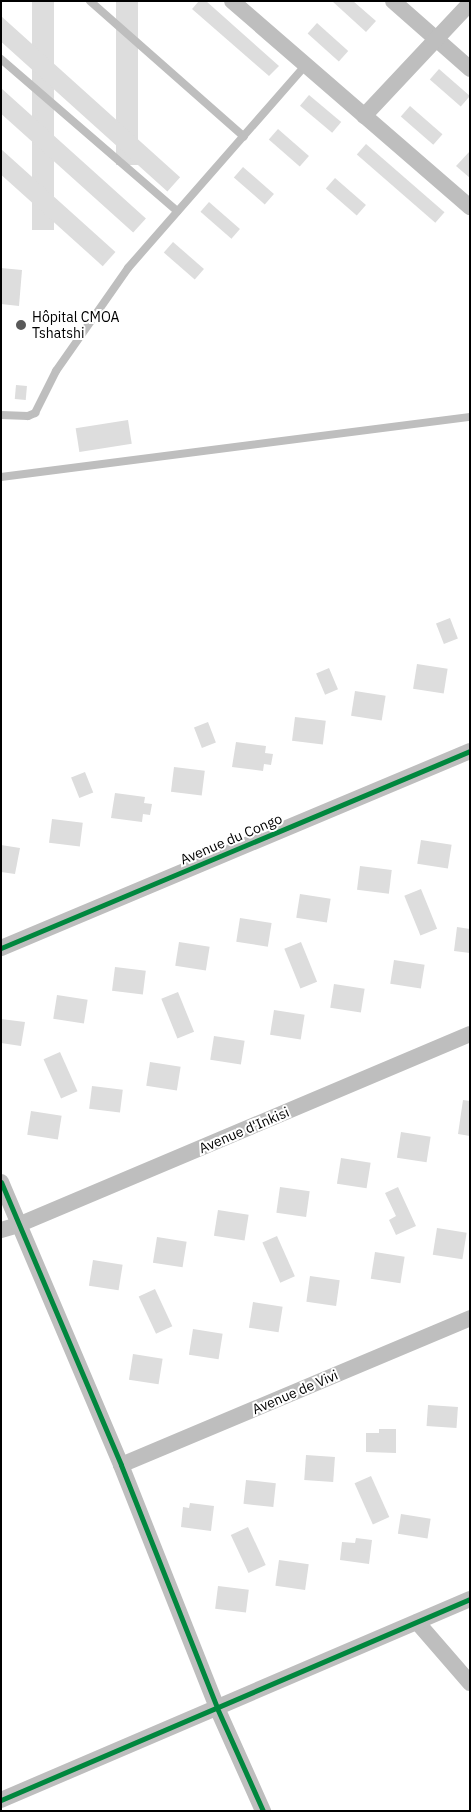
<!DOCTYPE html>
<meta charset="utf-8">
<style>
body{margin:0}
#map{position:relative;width:471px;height:1812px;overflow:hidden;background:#fff;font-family:"IBM Plex Sans",sans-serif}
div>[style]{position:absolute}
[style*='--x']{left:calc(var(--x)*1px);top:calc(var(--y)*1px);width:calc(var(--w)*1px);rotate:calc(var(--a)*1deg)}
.building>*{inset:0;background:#ddd;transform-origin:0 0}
.lane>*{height:8px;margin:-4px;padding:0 4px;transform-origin:4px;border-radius:4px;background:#bebebe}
.street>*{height:16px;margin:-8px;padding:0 8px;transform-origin:8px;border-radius:8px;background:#bebebe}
.cycleway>*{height:5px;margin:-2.5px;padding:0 2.5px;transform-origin:2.5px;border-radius:2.5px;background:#00873e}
.dots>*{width:14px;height:14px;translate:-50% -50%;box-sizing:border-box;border:2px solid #fff;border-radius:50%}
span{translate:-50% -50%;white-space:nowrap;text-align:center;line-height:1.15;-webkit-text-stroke:4px #fff;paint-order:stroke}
.poi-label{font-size:14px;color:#000}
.left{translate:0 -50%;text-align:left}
.street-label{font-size:14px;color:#000}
.frame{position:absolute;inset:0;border:2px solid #000;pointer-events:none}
</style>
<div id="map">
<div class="building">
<div style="left:32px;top:1px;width:22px;height:229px"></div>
<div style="left:116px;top:1px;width:22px;height:164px"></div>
<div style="clip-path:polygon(199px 1px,206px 1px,279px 66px,269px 76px,192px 9px)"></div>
<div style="clip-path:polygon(332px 1px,353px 1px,376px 21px,366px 32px)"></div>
<div style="left:1px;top:16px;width:241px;height:19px;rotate:42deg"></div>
<div style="left:317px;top:23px;width:42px;height:14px;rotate:42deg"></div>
<div style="left:439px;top:69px;width:41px;height:14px;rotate:41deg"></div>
<div style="left:1px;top:88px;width:195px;height:19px;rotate:42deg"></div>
<div style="left:309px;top:95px;width:42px;height:14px;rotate:40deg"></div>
<div style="left:410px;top:106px;width:43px;height:14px;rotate:41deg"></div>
<div style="left:278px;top:129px;width:41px;height:14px;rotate:41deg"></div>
<div style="left:366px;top:144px;width:104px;height:14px;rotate:41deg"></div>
<div style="left:1px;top:149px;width:154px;height:19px;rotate:42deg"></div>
<div style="clip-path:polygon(470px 151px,470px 178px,456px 166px)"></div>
<div style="left:243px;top:167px;width:41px;height:14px;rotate:41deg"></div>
<div style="left:335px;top:178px;width:41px;height:14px;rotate:41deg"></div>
<div style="left:209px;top:202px;width:41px;height:13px;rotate:41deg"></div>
<div style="left:173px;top:242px;width:41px;height:14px;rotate:41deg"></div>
<div style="clip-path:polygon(1px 268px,22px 270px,19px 306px,1px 304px)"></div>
<div style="left:16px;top:385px;width:11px;height:14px;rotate:5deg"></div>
<div style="left:128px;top:420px;width:24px;height:53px;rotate:81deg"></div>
<div style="left:450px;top:618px;width:22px;height:15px;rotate:69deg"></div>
<div style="left:417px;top:664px;width:31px;height:25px;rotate:9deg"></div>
<div style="left:329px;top:668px;width:23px;height:14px;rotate:67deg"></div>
<div style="left:355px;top:691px;width:31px;height:25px;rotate:9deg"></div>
<div style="left:295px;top:717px;width:31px;height:24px;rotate:7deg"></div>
<div style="left:208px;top:722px;width:22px;height:15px;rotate:69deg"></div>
<div style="clip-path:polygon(236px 742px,266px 746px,265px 753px,273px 754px,271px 765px,264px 764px,263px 771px,232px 767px)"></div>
<div style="left:174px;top:767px;width:31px;height:25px;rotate:7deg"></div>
<div style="left:85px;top:772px;width:22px;height:15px;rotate:68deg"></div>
<div style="clip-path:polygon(115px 793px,145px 797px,144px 803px,152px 804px,150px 815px,143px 814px,142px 822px,111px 818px)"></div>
<div style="left:52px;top:819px;width:31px;height:24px;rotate:7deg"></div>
<div style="left:421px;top:840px;width:31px;height:24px;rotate:9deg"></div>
<div style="clip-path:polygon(1px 845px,20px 848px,15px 874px,1px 872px)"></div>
<div style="left:360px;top:866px;width:32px;height:24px;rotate:7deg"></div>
<div style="left:421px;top:889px;width:43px;height:18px;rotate:68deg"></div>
<div style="left:300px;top:894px;width:31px;height:24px;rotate:9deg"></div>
<div style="left:240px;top:918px;width:32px;height:24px;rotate:9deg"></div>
<div style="clip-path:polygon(457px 927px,470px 929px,470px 953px,454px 951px)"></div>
<div style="left:179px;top:942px;width:31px;height:24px;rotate:9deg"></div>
<div style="left:301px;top:942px;width:43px;height:18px;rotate:68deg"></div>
<div style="left:394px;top:960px;width:31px;height:24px;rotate:9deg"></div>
<div style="left:115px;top:967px;width:31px;height:24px;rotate:7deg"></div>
<div style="left:334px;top:984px;width:31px;height:24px;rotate:9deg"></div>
<div style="left:178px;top:992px;width:43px;height:18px;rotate:68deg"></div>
<div style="left:57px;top:995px;width:31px;height:24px;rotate:9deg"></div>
<div style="left:274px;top:1010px;width:31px;height:25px;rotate:9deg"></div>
<div style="clip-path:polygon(1px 1019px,25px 1022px,21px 1046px,1px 1043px)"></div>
<div style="left:214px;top:1036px;width:31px;height:24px;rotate:9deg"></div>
<div style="left:60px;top:1052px;width:43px;height:18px;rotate:66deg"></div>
<div style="left:150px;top:1062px;width:31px;height:24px;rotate:9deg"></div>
<div style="left:92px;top:1086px;width:31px;height:23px;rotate:7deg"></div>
<div style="clip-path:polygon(463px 1100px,470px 1101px,470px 1136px,458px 1134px)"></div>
<div style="left:31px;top:1111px;width:31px;height:24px;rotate:9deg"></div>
<div style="left:401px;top:1132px;width:30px;height:26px;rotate:9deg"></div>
<div style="left:341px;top:1158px;width:30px;height:26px;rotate:9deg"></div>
<div style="left:280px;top:1187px;width:30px;height:26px;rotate:8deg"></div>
<div style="clip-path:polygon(398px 1187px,416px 1226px,396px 1235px,389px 1220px,396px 1216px,385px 1193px)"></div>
<div style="left:218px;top:1210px;width:31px;height:26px;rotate:9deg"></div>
<div style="left:437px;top:1228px;width:30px;height:27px;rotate:9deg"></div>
<div style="left:277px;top:1236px;width:44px;height:16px;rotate:66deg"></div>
<div style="left:157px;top:1237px;width:30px;height:26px;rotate:9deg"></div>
<div style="left:375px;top:1252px;width:30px;height:27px;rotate:9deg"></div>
<div style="left:93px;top:1260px;width:30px;height:26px;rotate:9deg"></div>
<div style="left:310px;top:1276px;width:30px;height:26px;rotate:8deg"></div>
<div style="left:155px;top:1289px;width:41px;height:18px;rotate:65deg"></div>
<div style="left:253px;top:1302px;width:30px;height:26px;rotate:9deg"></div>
<div style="left:193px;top:1329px;width:30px;height:26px;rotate:9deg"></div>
<div style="left:133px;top:1354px;width:30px;height:26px;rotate:9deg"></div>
<div style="left:428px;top:1405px;width:30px;height:21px;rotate:4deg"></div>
<div style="clip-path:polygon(379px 1429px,396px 1429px,396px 1453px,366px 1452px,366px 1433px,379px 1433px)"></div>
<div style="left:306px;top:1455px;width:29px;height:25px;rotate:4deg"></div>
<div style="left:371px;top:1476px;width:45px;height:18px;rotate:66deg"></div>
<div style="left:246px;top:1480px;width:30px;height:24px;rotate:6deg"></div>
<div style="clip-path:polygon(190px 1503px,214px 1506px,211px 1531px,181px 1527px,183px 1507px,189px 1508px)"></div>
<div style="left:401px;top:1514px;width:30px;height:20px;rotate:9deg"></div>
<div style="left:248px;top:1527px;width:42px;height:19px;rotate:65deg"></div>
<div style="clip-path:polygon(356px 1538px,372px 1540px,369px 1564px,340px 1560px,342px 1542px,355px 1543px)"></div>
<div style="left:279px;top:1560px;width:30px;height:26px;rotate:8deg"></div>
<div style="left:218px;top:1586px;width:31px;height:23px;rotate:7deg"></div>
</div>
<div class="lane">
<div style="--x:90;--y:1;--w:205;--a:41.4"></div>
<div style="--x:1;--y:59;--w:233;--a:40.8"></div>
<div style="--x:1;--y:415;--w:27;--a:2"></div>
<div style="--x:28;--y:416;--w:8;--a:-23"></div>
<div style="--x:35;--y:413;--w:47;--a:-63.4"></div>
<div style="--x:56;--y:371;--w:126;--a:-55"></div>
<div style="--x:128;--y:268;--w:269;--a:-48.8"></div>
<div style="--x:1;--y:477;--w:473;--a:-7.3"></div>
</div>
<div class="street">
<div style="--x:232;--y:1;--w:315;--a:40.9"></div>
<div style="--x:393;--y:1;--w:103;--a:41.4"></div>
<div style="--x:364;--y:116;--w:155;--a:-46.8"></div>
<div style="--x:1;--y:948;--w:509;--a:-22.78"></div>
<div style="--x:1;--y:1182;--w:307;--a:67"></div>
<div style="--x:121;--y:1465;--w:261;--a:68.4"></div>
<div style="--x:217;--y:1708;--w:113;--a:65.9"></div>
<div style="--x:1;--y:1230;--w:18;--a:-16"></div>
<div style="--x:18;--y:1225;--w:491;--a:-22.9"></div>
<div style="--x:121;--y:1465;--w:379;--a:-22.8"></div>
<div style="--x:417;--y:1622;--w:81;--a:49"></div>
<div style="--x:1;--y:1800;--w:510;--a:-23.2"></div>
</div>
<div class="cycleway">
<div style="--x:1;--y:948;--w:509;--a:-22.78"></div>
<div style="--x:1;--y:1182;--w:307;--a:67"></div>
<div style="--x:121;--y:1465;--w:261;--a:68.4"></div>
<div style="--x:217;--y:1708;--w:113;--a:65.9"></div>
<div style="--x:1;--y:1800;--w:510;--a:-23.2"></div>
</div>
<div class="dots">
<div style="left:21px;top:325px;background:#595959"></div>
</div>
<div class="poi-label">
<span class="left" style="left:32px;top:325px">Hôpital CMOA<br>Tshatshi</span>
</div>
<div class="street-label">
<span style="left:231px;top:839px;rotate:-23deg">Avenue du Congo</span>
<span style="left:244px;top:1130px;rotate:-23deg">Avenue d'Inkisi</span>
<span style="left:295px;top:1392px;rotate:-23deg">Avenue de Vivi</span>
</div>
<div class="frame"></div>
</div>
